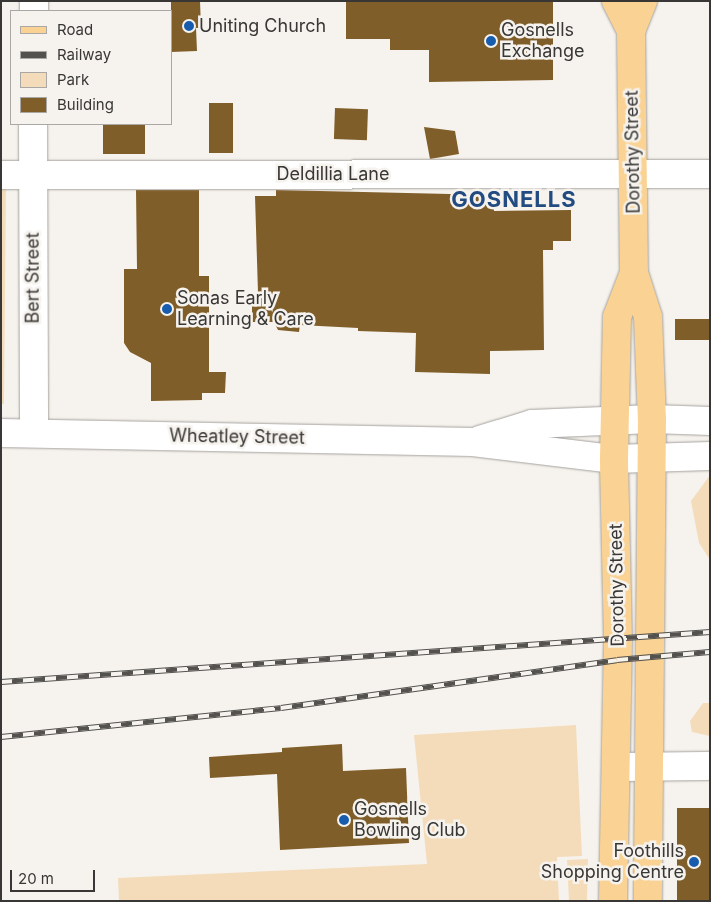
<!DOCTYPE html>
<style>
body{margin:0}
#map{position:relative;width:711px;height:902px;overflow:hidden;background:#f6f3ee;font-family:Inter,sans-serif}
div>[style]{position:absolute}
[style*='--x']{left:calc(var(--x)*1px);top:calc(var(--y)*1px);width:calc(var(--w)*1px);rotate:calc(var(--a)*1deg)}
.green>*{inset:0;background:#f4dcbb}
.building>*{inset:0;background:#805e29;transform-origin:0 0}
.roads{filter:drop-shadow(0 0 1px #a6a29e) drop-shadow(0 0 1px #a6a29e)}
.minor>*{height:28px;margin:-14px;padding:0 14px;transform-origin:14px;border-radius:14px;background:#fff}
.major>*{height:28px;margin:-14px;padding:0 14px;transform-origin:14px;border-radius:14px;background:#fad394}
.rail>*{height:5.5px;margin-top:-2.75px;transform-origin:0;background:repeating-linear-gradient(90deg,#f6f3ee 0 11px,#53524f 0 22px);box-sizing:border-box;border-block:1px solid #53524f}
.dots>*{width:14px;height:14px;translate:-50% -50%;box-sizing:border-box;border:2px solid #f6f3ee;border-radius:50%}
span{translate:-50% -50%;white-space:nowrap;text-align:center;line-height:1.15;-webkit-text-stroke:5px #f6f3ee;paint-order:stroke}
.poi-label{font-size:18px;color:#383735}
.left{translate:0 -50%;text-align:left}
.right{translate:-100% -50%;text-align:right}
.street-label{font-size:18px;color:#383735}
.district-label{font-size:22px;color:#224c81;font-weight:700;letter-spacing:1px}
.frame{position:absolute;inset:0;border:2px solid #383735;pointer-events:none}
.legend{position:absolute;left:10px;top:10px;width:162px;height:115px;box-sizing:border-box;background:#f6f3ee;border:1px solid #aaa8a4;margin:0;padding:6px 9px;list-style:none;font-size:15px;color:#383735}
.legend li{display:flex;align-items:center;gap:10px;height:25px}
.legend b{width:25px;border:1px solid #aaa8a4}
.scale{position:absolute;left:10px;top:870px;width:85px;height:22px;box-sizing:border-box;border:2px solid #383735;border-top:0;padding-left:6px;font-size:15px;line-height:18px;white-space:nowrap;color:#383735;-webkit-text-stroke:4px #f6f3ee;paint-order:stroke}
</style>
<div id="map">
<div class="green">
<div style="clip-path:polygon(1px 184px,6px 184px,4px 404px,1px 404px)"></div>
<div style="clip-path:polygon(710px 475px,710px 560px,699px 543px,691px 501px)"></div>
<div style="clip-path:polygon(703px 703px,710px 703px,710px 736px,692px 732px,690px 721px)"></div>
<div style="clip-path:polygon(576px 725px,582px 856px,557px 857px,559px 901px,119px 901px,118px 878px,427px 864px,414px 735px)"></div>
<div style="clip-path:polygon(588px 859px,587px 901px,569px 901px,567px 860px)"></div>
</div>
<div class="building">
<div style="clip-path:polygon(200px 1px,201px 28px,196px 28px,197px 51px,171px 52px,171px 2px)"></div>
<div style="clip-path:polygon(346px 1px,553px 1px,553px 80px,429px 82px,429px 50px,390px 50px,390px 39px,346px 39px)"></div>
<div style="left:209px;top:103px;width:24px;height:50px"></div>
<div style="left:335px;top:108px;width:33px;height:31px;rotate:2deg"></div>
<div style="left:103px;top:124px;width:42px;height:30px"></div>
<div style="clip-path:polygon(424px 127px,455px 131px,459px 154px,430px 159px)"></div>
<div style="clip-path:polygon(136px 190px,199px 190px,199px 276px,209px 276px,209px 372px,226px 372px,225px 393px,202px 393px,202px 400px,151px 401px,151px 363px,130px 352px,124px 343px,124px 269px,137px 269px)"></div>
<div style="clip-path:polygon(276px 190px,494px 195px,494px 211px,571px 210px,571px 241px,553px 241px,553px 250px,543px 250px,544px 350px,490px 351px,490px 374px,415px 372px,416px 333px,358px 331px,358px 328px,300px 325px,299px 332px,278px 330px,274px 322px,252px 322px,252px 293px,258px 293px,255px 196px,276px 196px)"></div>
<div style="left:675px;top:319px;width:35px;height:21px"></div>
<div style="clip-path:polygon(342px 744px,343px 771px,406px 768px,409px 843px,280px 850px,277px 774px,210px 778px,209px 757px,282px 752px,282px 748px)"></div>
<div style="left:710px;top:808px;width:93px;height:33px;rotate:90deg"></div>
</div>
<div class="roads">
<div class="minor">
<div style="--x:34;--y:11;--w:10;--a:-90"></div>
<div style="--x:33;--y:124;--w:309;--a:89.8"></div>
<div style="--x:1;--y:175;--w:709;--a:-0.08"></div>
<div style="--x:1;--y:433;--w:472;--a:1.1"></div>
<div style="--x:473;--y:442;--w:142;--a:6.9"></div>
<div style="--x:614;--y:459;--w:96;--a:-1.8"></div>
<div style="--x:480;--y:440;--w:54;--a:-17.1"></div>
<div style="--x:532;--y:424;--w:120;--a:-2.4"></div>
<div style="--x:652;--y:419;--w:58;--a:2"></div>
<div style="--x:616;--y:767;--w:94;--a:-0.6"></div>
</div>
<div class="major">
<div style="--x:616;--y:1;--w:34;--a:63"></div>
<div style="--x:643;--y:1;--w:32;--a:112"></div>
<div style="--x:631;--y:31;--w:242;--a:89.3"></div>
<div style="--x:634;--y:273;--w:46;--a:72.3"></div>
<div style="--x:648;--y:317;--w:102;--a:87.8"></div>
<div style="--x:652;--y:419;--w:482;--a:90.5"></div>
<div style="--x:613;--y:901;--w:261;--a:-88.9"></div>
<div style="--x:618;--y:640;--w:181;--a:-91.3"></div>
<div style="--x:614;--y:459;--w:142;--a:-88.8"></div>
<div style="--x:617;--y:317;--w:47;--a:-68.9"></div>
</div>
</div>
<div class="rail">
<div style="--x:1;--y:682;--w:711;--a:-4.03"></div>
<div style="--x:1;--y:737;--w:281;--a:-5.9"></div>
<div style="--x:281;--y:708;--w:339;--a:-8.1"></div>
<div style="--x:617;--y:660;--w:93;--a:-4.9"></div>
</div>
<div class="dots">
<div style="left:189px;top:26px;background:#185dad"></div>
<div style="left:491px;top:41px;background:#185dad"></div>
<div style="left:167px;top:309px;background:#185dad"></div>
<div style="left:344px;top:820px;background:#185dad"></div>
<div style="left:694px;top:862px;background:#185dad"></div>
</div>
<div class="poi-label">
<span class="left" style="left:199px;top:26px">Uniting Church</span>
<span class="left" style="left:501px;top:41px">Gosnells<br>Exchange</span>
<span class="left" style="left:177px;top:309px">Sonas Early<br>Learning &amp; Care</span>
<span class="left" style="left:354px;top:820px">Gosnells<br>Bowling Club</span>
<span class="right" style="left:684px;top:862px">Foothills<br>Shopping Centre</span>
</div>
<div class="street-label">
<span style="left:633px;top:152px;rotate:-91deg">Dorothy Street</span>
<span style="left:333px;top:174px">Deldillia Lane</span>
<span style="left:33px;top:278px;rotate:-90deg">Bert Street</span>
<span style="left:237px;top:437px;rotate:1deg">Wheatley Street</span>
<span style="left:617px;top:585px;rotate:-91deg">Dorothy Street</span>
</div>
<div class="district-label">
<span style="left:514px;top:200px">GOSNELLS</span>
</div>
<div class="frame"></div>
<ul class="legend">
<li><b style="height:6px;background:#fad394"></b>Road</li>
<li><b style="height:6px;background:#53524f"></b>Railway</li>
<li><b style="height:14px;background:#f4dcbb"></b>Park</li>
<li><b style="height:14px;background:#805e29"></b>Building</li>
</ul>
<div class="scale">20 m</div>
</div>
